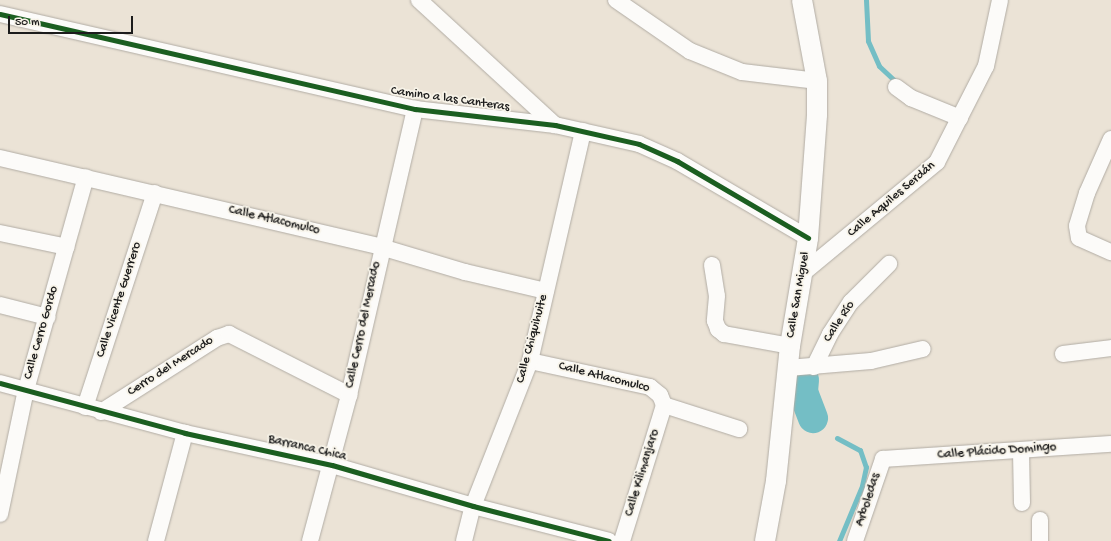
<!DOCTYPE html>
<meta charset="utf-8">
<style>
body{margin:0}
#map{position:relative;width:1111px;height:541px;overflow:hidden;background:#ebe3d6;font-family:"Gochi Hand",sans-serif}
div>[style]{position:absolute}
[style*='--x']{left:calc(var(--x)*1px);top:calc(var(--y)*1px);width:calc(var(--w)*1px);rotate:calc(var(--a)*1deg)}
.stream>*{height:5px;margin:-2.5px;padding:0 2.5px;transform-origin:2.5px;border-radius:2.5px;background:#74bec5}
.river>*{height:30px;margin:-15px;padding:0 15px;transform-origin:15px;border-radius:15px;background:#74bec5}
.roads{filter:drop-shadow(0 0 1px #b1aca4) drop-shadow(0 0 1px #b1aca4)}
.minor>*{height:16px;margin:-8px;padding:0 8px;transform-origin:8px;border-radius:8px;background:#fcfbf9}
.tertiary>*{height:20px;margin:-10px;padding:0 10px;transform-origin:10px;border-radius:10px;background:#fcfbf9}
.cycleway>*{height:5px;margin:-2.5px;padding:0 2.5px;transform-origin:2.5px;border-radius:2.5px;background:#1b5e20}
span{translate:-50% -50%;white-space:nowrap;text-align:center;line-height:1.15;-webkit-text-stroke:3.5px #f7f3e8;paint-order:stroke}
.street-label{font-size:13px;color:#1c1c1c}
.scale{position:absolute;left:8px;top:16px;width:125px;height:18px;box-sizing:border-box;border:2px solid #1c1c1c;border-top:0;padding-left:5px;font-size:12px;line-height:14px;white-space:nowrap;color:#1c1c1c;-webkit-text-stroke:3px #f7f3e8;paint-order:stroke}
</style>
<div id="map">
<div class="stream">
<div style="--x:866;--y:0;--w:41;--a:87.2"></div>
<div style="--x:868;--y:41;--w:27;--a:66"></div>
<div style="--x:879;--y:66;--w:26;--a:43"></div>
<div style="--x:837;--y:438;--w:26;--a:28"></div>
<div style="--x:860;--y:450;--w:18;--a:71"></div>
<div style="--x:866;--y:467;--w:19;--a:102"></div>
<div style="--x:862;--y:486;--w:60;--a:112.7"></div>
</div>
<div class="river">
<div style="--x:804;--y:380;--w:12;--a:95"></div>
<div style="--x:803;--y:392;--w:28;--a:69"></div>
</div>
<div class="roads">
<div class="minor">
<div style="--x:419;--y:0;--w:185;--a:42.6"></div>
<div style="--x:616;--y:0;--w:90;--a:34.6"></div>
<div style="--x:690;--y:51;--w:56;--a:22"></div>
<div style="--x:742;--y:72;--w:76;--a:6.8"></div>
<div style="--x:0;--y:14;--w:426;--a:12.9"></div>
<div style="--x:415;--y:109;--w:141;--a:6.5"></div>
<div style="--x:555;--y:125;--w:86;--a:12.7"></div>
<div style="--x:639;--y:144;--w:42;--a:24.1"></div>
<div style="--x:677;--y:161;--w:152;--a:30.4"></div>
<div style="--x:896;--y:87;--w:19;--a:36"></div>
<div style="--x:911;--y:98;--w:53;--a:22.2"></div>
<div style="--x:1111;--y:139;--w:59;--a:114"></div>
<div style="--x:1087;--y:193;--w:34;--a:107"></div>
<div style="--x:1077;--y:226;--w:12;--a:81"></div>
<div style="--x:1079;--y:238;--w:35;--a:24"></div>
<div style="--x:0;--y:158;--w:391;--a:13.1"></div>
<div style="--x:381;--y:247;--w:88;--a:16.6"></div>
<div style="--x:465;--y:272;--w:83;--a:13.2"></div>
<div style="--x:0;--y:233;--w:68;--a:11.8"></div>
<div style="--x:712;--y:265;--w:31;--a:81"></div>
<div style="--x:717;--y:296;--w:25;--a:95"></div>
<div style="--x:715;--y:321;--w:9;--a:69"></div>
<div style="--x:718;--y:329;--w:8;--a:40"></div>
<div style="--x:724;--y:334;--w:67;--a:10.3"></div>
<div style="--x:803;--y:273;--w:174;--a:-39.6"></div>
<div style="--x:937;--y:162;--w:108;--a:-63"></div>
<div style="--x:986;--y:66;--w:67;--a:-78"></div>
<div style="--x:0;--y:305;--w:49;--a:14.3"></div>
<div style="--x:1063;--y:354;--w:48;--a:-7.1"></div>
<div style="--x:530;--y:361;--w:123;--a:12.2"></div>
<div style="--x:650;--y:387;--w:13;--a:39"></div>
<div style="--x:660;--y:395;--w:11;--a:68"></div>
<div style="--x:664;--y:405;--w:79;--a:17.7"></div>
<div style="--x:814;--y:367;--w:37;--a:-64"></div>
<div style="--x:830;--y:334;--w:38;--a:-57"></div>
<div style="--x:851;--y:302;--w:54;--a:-45"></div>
<div style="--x:788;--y:368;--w:83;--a:-4.8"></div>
<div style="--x:871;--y:361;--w:53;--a:-13"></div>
<div style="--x:0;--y:383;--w:192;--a:15.1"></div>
<div style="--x:185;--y:433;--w:150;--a:12.3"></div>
<div style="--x:332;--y:465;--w:147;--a:16.2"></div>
<div style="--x:473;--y:506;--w:140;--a:14.4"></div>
<div style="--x:85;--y:407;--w:225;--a:-71.9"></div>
<div style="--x:101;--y:412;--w:138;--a:-32.5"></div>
<div style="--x:217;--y:338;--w:13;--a:-18"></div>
<div style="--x:229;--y:334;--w:135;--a:26.9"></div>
<div style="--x:1021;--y:451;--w:52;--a:88.9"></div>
<div style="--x:0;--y:514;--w:127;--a:-78.2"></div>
<div style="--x:26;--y:390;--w:221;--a:-74.3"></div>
<div style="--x:1040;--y:520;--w:21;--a:90"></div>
<div style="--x:156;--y:541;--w:112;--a:-75"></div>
<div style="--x:310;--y:541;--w:151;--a:-75"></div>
<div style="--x:349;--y:395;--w:294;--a:-77"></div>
<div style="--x:464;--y:541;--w:36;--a:-76"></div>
<div style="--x:473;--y:506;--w:156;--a:-68.5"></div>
<div style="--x:530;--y:361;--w:236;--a:-77"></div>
<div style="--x:622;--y:541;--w:142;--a:-72.8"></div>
<div style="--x:855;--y:541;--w:87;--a:-71.1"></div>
<div style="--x:883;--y:459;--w:228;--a:-3.8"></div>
</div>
<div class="tertiary">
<div style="--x:765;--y:541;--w:61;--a:-79.6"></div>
<div style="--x:776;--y:481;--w:136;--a:-84.1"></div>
<div style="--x:790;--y:346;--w:109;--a:-80.5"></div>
<div style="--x:808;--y:238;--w:124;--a:-85.8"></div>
<div style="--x:817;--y:114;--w:33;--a:-90"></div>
<div style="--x:817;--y:81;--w:82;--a:-100.5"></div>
</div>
</div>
<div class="cycleway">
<div style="--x:0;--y:14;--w:426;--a:12.9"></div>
<div style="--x:415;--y:109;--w:141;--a:6.5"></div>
<div style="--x:555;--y:125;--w:86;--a:12.7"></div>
<div style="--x:639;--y:144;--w:42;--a:24.1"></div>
<div style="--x:677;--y:161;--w:152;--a:30.4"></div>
<div style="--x:0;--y:383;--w:192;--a:15.1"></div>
<div style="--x:185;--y:433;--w:150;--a:12.3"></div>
<div style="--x:332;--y:465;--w:147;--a:16.2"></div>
<div style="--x:473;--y:506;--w:140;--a:14.4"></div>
</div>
<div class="street-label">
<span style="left:450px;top:100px;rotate:8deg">Camino a las Canteras</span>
<span style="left:892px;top:200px;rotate:-40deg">Calle Aquiles Serdán</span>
<span style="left:274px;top:221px;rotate:13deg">Calle Atlacomulco</span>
<span style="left:799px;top:295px;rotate:-80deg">Calle San Miguel</span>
<span style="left:120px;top:300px;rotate:-72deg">Calle Vicente Guerrero</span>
<span style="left:840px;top:322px;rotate:-57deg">Calle Río</span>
<span style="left:364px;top:325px;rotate:-78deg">Calle Cerro del Mercado</span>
<span style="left:42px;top:333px;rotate:-74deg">Calle Cerro Gordo</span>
<span style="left:533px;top:339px;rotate:-75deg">Calle Chiquihuite</span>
<span style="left:171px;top:367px;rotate:-33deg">Cerro del Mercado</span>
<span style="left:604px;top:378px;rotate:14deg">Calle Atlacomulco</span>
<span style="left:307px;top:449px;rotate:13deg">Barranca Chica</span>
<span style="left:997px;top:452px;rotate:-4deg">Calle Plácido Domingo</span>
<span style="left:643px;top:473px;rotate:-73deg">Calle Kilimanjaro</span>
<span style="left:869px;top:500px;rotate:-72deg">Arboledas</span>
</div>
<div class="scale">50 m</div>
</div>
